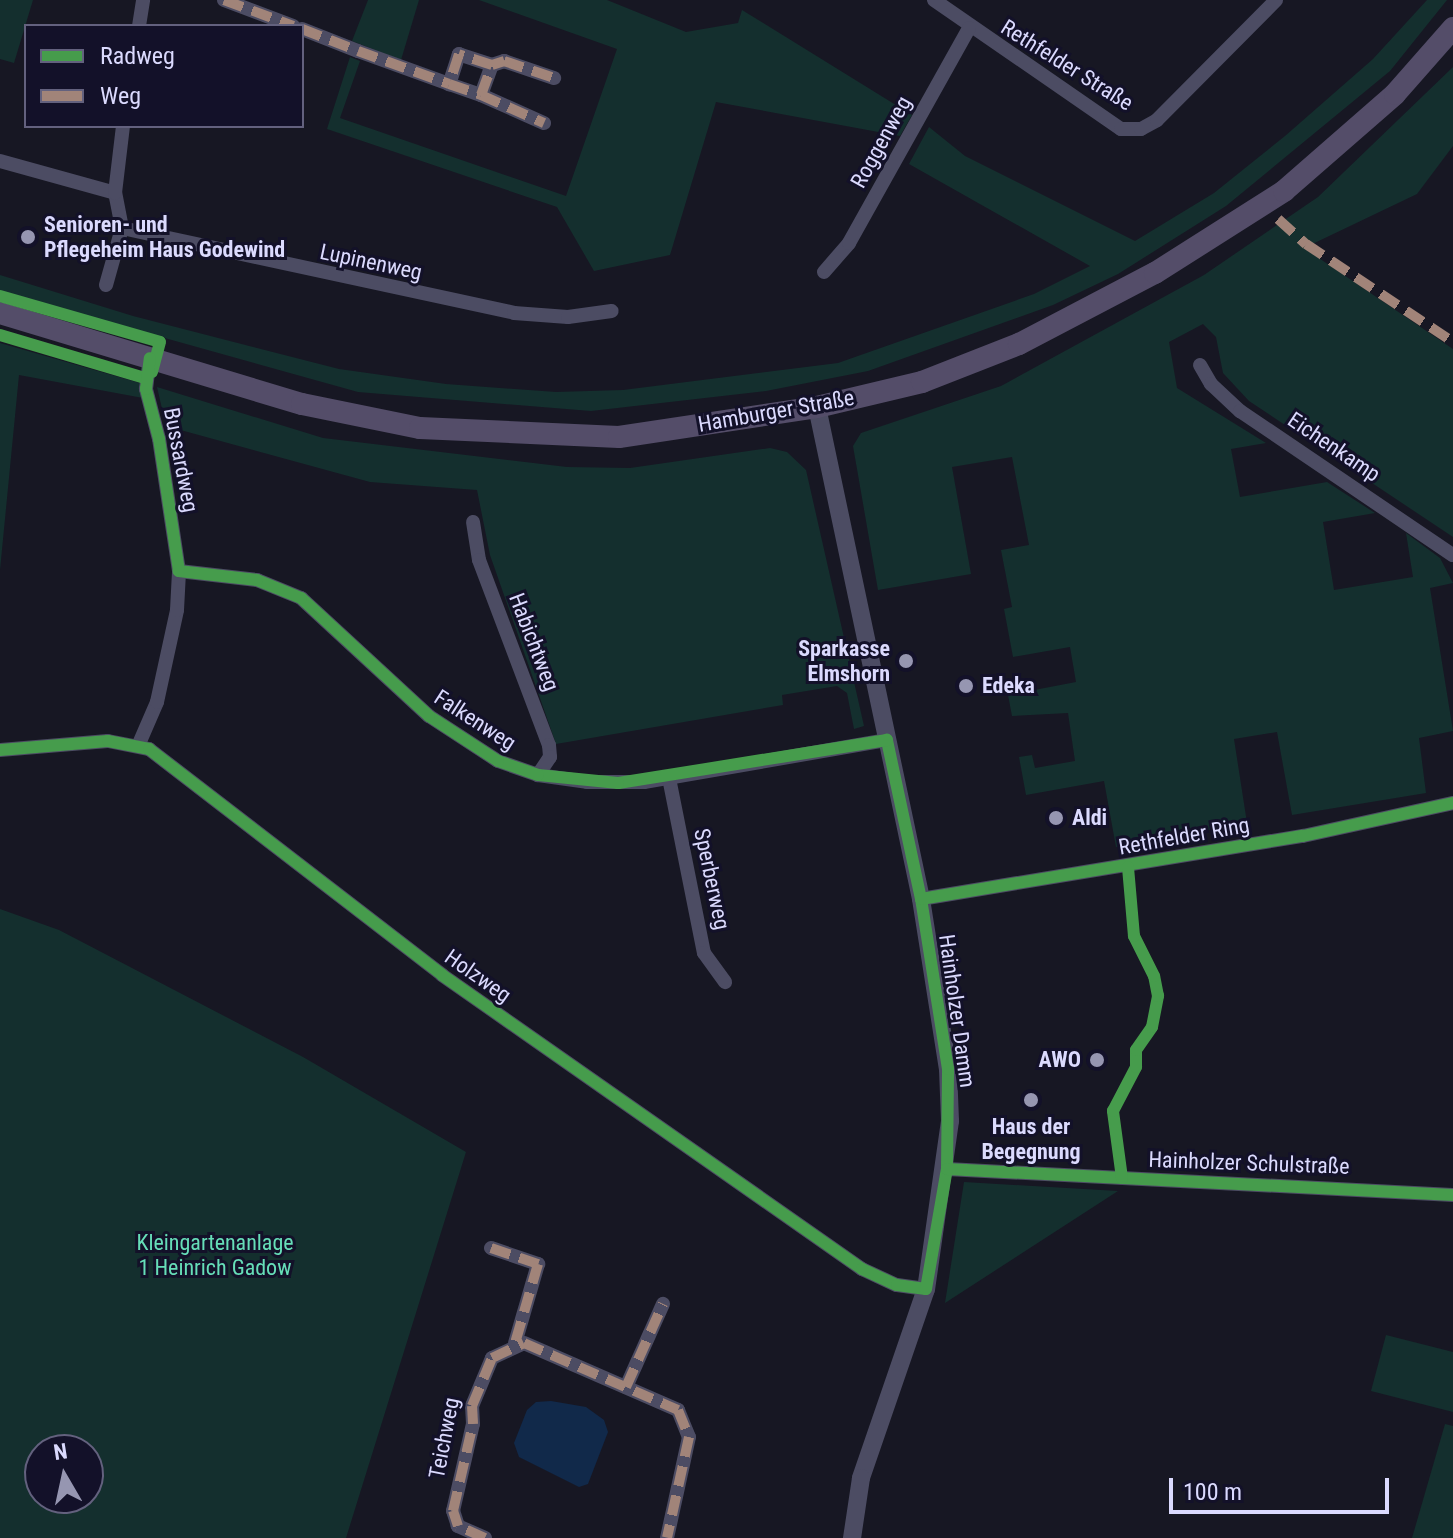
<!DOCTYPE html>
<meta charset="utf-8">
<style>
body{margin:0}
#map{position:relative;width:1453px;height:1538px;overflow:hidden;background:#171723;font-family:"Roboto Condensed",sans-serif}
div>[style]{position:absolute}
[style*='--x']{left:calc(var(--x)*1px);top:calc(var(--y)*1px);width:calc(var(--w)*1px);rotate:calc(var(--a)*1deg)}
.green>*{inset:0;background:#142f2e}
.water>*{inset:0;background:#11294a}
.minor>*{height:14px;margin:-7px;padding:0 7px;transform-origin:7px;border-radius:7px;background:#4c4c63}
.tertiary>*{height:18px;margin:-9px;padding:0 9px;transform-origin:9px;border-radius:9px;background:#4c4c63}
.primary>*{height:22px;margin:-11px;padding:0 11px;transform-origin:11px;border-radius:11px;background:#544d69}
.quiet>*{height:10px;margin-top:-5px;transform-origin:0;background:repeating-linear-gradient(90deg,#a18479 0 20px,transparent 0 30px)}
.cycleway>*{height:12px;margin:-6px;padding:0 6px;transform-origin:6px;border-radius:6px;background:#469c4c}
.dots>*{width:22px;height:22px;translate:-50% -50%;box-sizing:border-box;border:4px solid #131129;border-radius:50%}
span{translate:-50% -50%;white-space:nowrap;text-align:center;line-height:1.15;-webkit-text-stroke:6px #131129;paint-order:stroke}
.street-label{font-size:22px;color:#dbdafe}
.poi-label{font-size:22px;color:#dbdafe;font-weight:700}
.left{translate:0 -50%;text-align:left}
.right{translate:-100% -50%;text-align:right}
.park-label{font-size:22px;color:#66deb8}
.legend{position:absolute;left:24px;top:24px;width:280px;height:104px;box-sizing:border-box;background:#131129;border:2px solid #63617e;margin:0;padding:10px 14px;list-style:none;font-size:24px;color:#dbdafe}
.legend li{display:flex;align-items:center;gap:16px;height:40px}
.legend b{width:40px;border:2px solid #63617e}
.north{position:absolute;left:24px;top:1434px;width:80px;height:80px;box-sizing:border-box;background:#131129;border:2px solid #63617e;border-radius:50%;rotate:351deg;font-size:22px;font-weight:700;line-height:32px;text-align:center;color:#dbdafe}
.north::after{content:'';display:block;margin:auto;width:28px;height:36px;background:#9696b1;clip-path:polygon(50% 0,100% 100%,50% 72%,0 100%)}
.scale{position:absolute;left:1169px;top:1478px;width:220px;height:36px;box-sizing:border-box;border:4px solid #dbdafe;border-top:0;padding-left:10px;font-size:24px;line-height:28px;white-space:nowrap;color:#dbdafe;-webkit-text-stroke:6px #131129;paint-order:stroke}
</style>
<div id="map">
<div class="green">
<div style="clip-path:polygon(0 0,33px 0,14px 63px,0 59px)"></div>
<div style="clip-path:polygon(368px 0,419px 0,401px 60px,352px 41px)"></div>
<div style="clip-path:polygon(479px 0,607px 0,686px 32px,738px 23px,742px 10px,912px 115px,900px 136px,716px 102px,670px 255px,594px 271px,557px 207px,327px 129px,350px 57px,360px 61px,340px 118px,566px 196px,617px 49px)"></div>
<div style="clip-path:polygon(1427px 0,1447px 0,1390px 71px,1226px 206px,1118px 274px,1053px 305px,868px 371px,766px 391px,591px 411px,358px 392px,0 292px,0 275px,133px 316px,339px 369px,446px 384px,556px 392px,623px 390px,838px 363px,1034px 294px,1090px 266px,909px 164px,929px 127px,965px 156px,1135px 241px,1214px 193px,1285px 136px,1373px 59px)"></div>
<div style="clip-path:polygon(1453px 67px,1453px 146px,1417px 194px,1304px 248px,1453px 349px,1453px 537px,1249px 401px,1223px 373px,1216px 337px,1203px 324px,1169px 342px,1177px 388px,1266px 443px,1231px 449px,1240px 497px,1327px 482px,1375px 513px,1323px 522px,1334px 590px,1413px 577px,1406px 533px,1440px 558px,1453px 583px,1430px 588px,1453px 731px,1419px 738px,1426px 793px,1292px 815px,1277px 732px,1234px 739px,1247px 823px,1116px 847px,1104px 781px,1026px 795px,1019px 757px,1032px 755px,1035px 768px,1075px 761px,1068px 713px,1012px 716px,1008px 695px,1076px 682px,1070px 647px,1013px 657px,1004px 609px,1012px 607px,1001px 550px,1029px 545px,1012px 457px,952px 467px,971px 574px,878px 590px,853px 446px,861px 433px,1001px 386px,1204px 275px,1318px 197px)"></div>
<div style="clip-path:polygon(0 343px,140px 383px,143px 398px,19px 375px,0 570px)"></div>
<div style="clip-path:polygon(157px 387px,323px 438px,567px 467px,630px 468px,770px 448px,787px 452px,806px 470px,864px 726px,854px 729px,847px 693px,837px 686px,782px 695px,783px 705px,556px 744px,490px 555px,477px 490px,370px 482px,166px 426px)"></div>
<div style="clip-path:polygon(evenodd,0 909px,59px 930px,303px 1057px,466px 1152px,346px 1538px,0 1538px,0 909px,40px 1450px,88px 1450px,88px 1498px,40px 1498px,40px 1450px)"></div>
<div style="clip-path:polygon(964px 1182px,1118px 1191px,945px 1303px)"></div>
<div style="clip-path:polygon(1386px 1335px,1453px 1352px,1453px 1412px,1371px 1391px)"></div>
<div style="clip-path:polygon(1445px 1424px,1453px 1426px,1453px 1538px,1412px 1538px)"></div>
</div>
<div class="water">
<div style="clip-path:polygon(551px 1401px,586px 1407px,604px 1420px,608px 1432px,588px 1484px,579px 1487px,519px 1457px,514px 1443px,527px 1410px,536px 1402px)"></div>
</div>
<div class="minor">
<div style="--x:224;--y:0;--w:74;--a:20.6"></div>
<div style="--x:934;--y:0;--w:227;--a:34.6"></div>
<div style="--x:1121;--y:129;--w:20;--a:0"></div>
<div style="--x:1141;--y:129;--w:18;--a:-29"></div>
<div style="--x:1157;--y:120;--w:169;--a:-45.2"></div>
<div style="--x:139;--y:26;--w:26;--a:-81"></div>
<div style="--x:302;--y:29;--w:60;--a:21.4"></div>
<div style="--x:358;--y:51;--w:97;--a:19.9"></div>
<div style="--x:449;--y:84;--w:34;--a:19"></div>
<div style="--x:481;--y:95;--w:32;--a:-70"></div>
<div style="--x:492;--y:65;--w:35;--a:-162"></div>
<div style="--x:459;--y:54;--w:32;--a:108"></div>
<div style="--x:492;--y:65;--w:13;--a:-18"></div>
<div style="--x:504;--y:61;--w:53;--a:18.8"></div>
<div style="--x:481;--y:95;--w:69;--a:24"></div>
<div style="--x:0;--y:161;--w:119;--a:15.5"></div>
<div style="--x:122;--y:228;--w:401;--a:12.2"></div>
<div style="--x:514;--y:313;--w:54;--a:4.2"></div>
<div style="--x:568;--y:317;--w:44;--a:-7.8"></div>
<div style="--x:824;--y:272;--w:38;--a:-49"></div>
<div style="--x:849;--y:243;--w:246;--a:-60.8"></div>
<div style="--x:106;--y:285;--w:59;--a:-74.3"></div>
<div style="--x:122;--y:228;--w:36;--a:-101"></div>
<div style="--x:115;--y:193;--w:67;--a:-83.2"></div>
<div style="--x:1200;--y:365;--w:22;--a:60"></div>
<div style="--x:1211;--y:384;--w:40;--a:43"></div>
<div style="--x:1240;--y:411;--w:257;--a:34.1"></div>
<div style="--x:473;--y:522;--w:38;--a:81"></div>
<div style="--x:479;--y:560;--w:198;--a:69.3"></div>
<div style="--x:549;--y:745;--w:12;--a:85"></div>
<div style="--x:550;--y:757;--w:22;--a:124"></div>
<div style="--x:179;--y:571;--w:79;--a:6.6"></div>
<div style="--x:257;--y:580;--w:48;--a:22.2"></div>
<div style="--x:301;--y:598;--w:174;--a:42.7"></div>
<div style="--x:429;--y:716;--w:82;--a:33.1"></div>
<div style="--x:498;--y:761;--w:42;--a:19.3"></div>
<div style="--x:538;--y:775;--w:49;--a:8.1"></div>
<div style="--x:587;--y:782;--w:57;--a:0"></div>
<div style="--x:644;--y:782;--w:247;--a:-9.8"></div>
<div style="--x:138;--y:746;--w:48;--a:-66.6"></div>
<div style="--x:157;--y:702;--w:94;--a:-77.7"></div>
<div style="--x:177;--y:610;--w:39;--a:-87"></div>
<div style="--x:179;--y:571;--w:134;--a:-98.6"></div>
<div style="--x:159;--y:439;--w:52;--a:-104.6"></div>
<div style="--x:146;--y:389;--w:31;--a:-83"></div>
<div style="--x:0;--y:750;--w:108;--a:-4.8"></div>
<div style="--x:108;--y:741;--w:42;--a:11"></div>
<div style="--x:149;--y:749;--w:370;--a:37.6"></div>
<div style="--x:442;--y:975;--w:513;--a:34.99"></div>
<div style="--x:862;--y:1269;--w:38;--a:25"></div>
<div style="--x:897;--y:1285;--w:29;--a:8"></div>
<div style="--x:669;--y:778;--w:178;--a:78.7"></div>
<div style="--x:704;--y:953;--w:36;--a:54"></div>
<div style="--x:921;--y:899;--w:387;--a:-9.4"></div>
<div style="--x:1303;--y:836;--w:154;--a:-12.4"></div>
<div style="--x:947;--y:1169;--w:507;--a:2.94"></div>
<div style="--x:491;--y:1248;--w:50;--a:18.8"></div>
<div style="--x:538;--y:1264;--w:82;--a:106.2"></div>
<div style="--x:626;--y:1387;--w:91;--a:-66"></div>
<div style="--x:485;--y:1538;--w:30;--a:-156"></div>
<div style="--x:458;--y:1526;--w:16;--a:-108"></div>
<div style="--x:453;--y:1511;--w:89;--a:-77.1"></div>
<div style="--x:473;--y:1424;--w:18;--a:-93"></div>
<div style="--x:472;--y:1406;--w:52;--a:-67.4"></div>
<div style="--x:492;--y:1358;--w:35;--a:-25"></div>
<div style="--x:524;--y:1343;--w:168;--a:23.5"></div>
<div style="--x:678;--y:1410;--w:29;--a:68"></div>
<div style="--x:689;--y:1437;--w:103;--a:102.3"></div>
</div>
<div class="tertiary">
<div style="--x:817;--y:407;--w:503;--a:78.06"></div>
<div style="--x:921;--y:899;--w:172;--a:81"></div>
<div style="--x:948;--y:1069;--w:52;--a:87.8"></div>
<div style="--x:950;--y:1121;--w:170;--a:98.1"></div>
<div style="--x:926;--y:1289;--w:200;--a:109"></div>
<div style="--x:861;--y:1478;--w:61;--a:98.5"></div>
</div>
<div class="primary">
<div style="--x:0;--y:313;--w:315;--a:16.8"></div>
<div style="--x:302;--y:404;--w:120;--a:11.5"></div>
<div style="--x:420;--y:428;--w:199;--a:2.6"></div>
<div style="--x:619;--y:437;--w:200;--a:-8.6"></div>
<div style="--x:817;--y:407;--w:108;--a:-13.4"></div>
<div style="--x:922;--y:382;--w:104;--a:-21.4"></div>
<div style="--x:1019;--y:344;--w:153;--a:-27.6"></div>
<div style="--x:1155;--y:273;--w:153;--a:-32.4"></div>
<div style="--x:1284;--y:191;--w:147;--a:-41.1"></div>
<div style="--x:1395;--y:94;--w:88;--a:-48.7"></div>
</div>
<div class="quiet">
<div style="--x:224;--y:0;--w:74;--a:20.6"></div>
<div style="--x:302;--y:29;--w:60;--a:21.4"></div>
<div style="--x:358;--y:51;--w:97;--a:19.9"></div>
<div style="--x:449;--y:84;--w:34;--a:19"></div>
<div style="--x:481;--y:95;--w:32;--a:-70"></div>
<div style="--x:492;--y:65;--w:35;--a:-162"></div>
<div style="--x:459;--y:54;--w:32;--a:108"></div>
<div style="--x:492;--y:65;--w:13;--a:-18"></div>
<div style="--x:504;--y:61;--w:53;--a:18.8"></div>
<div style="--x:481;--y:95;--w:69;--a:24"></div>
<div style="--x:1278;--y:219;--w:38;--a:42"></div>
<div style="--x:1306;--y:244;--w:177;--a:33.7"></div>
<div style="--x:491;--y:1248;--w:50;--a:18.8"></div>
<div style="--x:538;--y:1264;--w:82;--a:106.2"></div>
<div style="--x:626;--y:1387;--w:91;--a:-66"></div>
<div style="--x:485;--y:1538;--w:30;--a:-156"></div>
<div style="--x:458;--y:1526;--w:16;--a:-108"></div>
<div style="--x:453;--y:1511;--w:89;--a:-77.1"></div>
<div style="--x:473;--y:1424;--w:18;--a:-93"></div>
<div style="--x:472;--y:1406;--w:52;--a:-67.4"></div>
<div style="--x:492;--y:1358;--w:35;--a:-25"></div>
<div style="--x:524;--y:1343;--w:168;--a:23.5"></div>
<div style="--x:678;--y:1410;--w:29;--a:68"></div>
<div style="--x:689;--y:1437;--w:103;--a:102.3"></div>
</div>
<div class="cycleway">
<div style="--x:0;--y:296;--w:166;--a:16"></div>
<div style="--x:160;--y:342;--w:31;--a:105"></div>
<div style="--x:0;--y:335;--w:151;--a:16.5"></div>
<div style="--x:0;--y:750;--w:108;--a:-4.8"></div>
<div style="--x:108;--y:741;--w:42;--a:11"></div>
<div style="--x:149;--y:749;--w:370;--a:37.6"></div>
<div style="--x:442;--y:975;--w:513;--a:34.99"></div>
<div style="--x:862;--y:1269;--w:38;--a:25"></div>
<div style="--x:897;--y:1285;--w:29;--a:8"></div>
<div style="--x:926;--y:1289;--w:122;--a:-80.1"></div>
<div style="--x:947;--y:1169;--w:100;--a:-89.4"></div>
<div style="--x:948;--y:1069;--w:172;--a:-99"></div>
<div style="--x:921;--y:899;--w:163;--a:-102.1"></div>
<div style="--x:887;--y:740;--w:272;--a:170.9"></div>
<div style="--x:618;--y:783;--w:80;--a:-174.3"></div>
<div style="--x:538;--y:775;--w:42;--a:-160.7"></div>
<div style="--x:498;--y:761;--w:82;--a:-146.9"></div>
<div style="--x:429;--y:716;--w:174;--a:-137.3"></div>
<div style="--x:301;--y:598;--w:48;--a:-157.8"></div>
<div style="--x:257;--y:580;--w:79;--a:-173.4"></div>
<div style="--x:179;--y:571;--w:134;--a:-98.6"></div>
<div style="--x:159;--y:439;--w:52;--a:-104.6"></div>
<div style="--x:146;--y:389;--w:31;--a:-83"></div>
<div style="--x:921;--y:899;--w:387;--a:-9.4"></div>
<div style="--x:1303;--y:836;--w:154;--a:-12.4"></div>
<div style="--x:947;--y:1169;--w:507;--a:2.94"></div>
<div style="--x:1122;--y:1178;--w:68;--a:-97.7"></div>
<div style="--x:1113;--y:1111;--w:50;--a:-62.4"></div>
<div style="--x:1136;--y:1067;--w:17;--a:-90"></div>
<div style="--x:1136;--y:1050;--w:28;--a:-55"></div>
<div style="--x:1152;--y:1027;--w:32;--a:-79"></div>
<div style="--x:1158;--y:996;--w:20;--a:-101"></div>
<div style="--x:1154;--y:976;--w:45;--a:-116.6"></div>
<div style="--x:1134;--y:936;--w:69;--a:-95"></div>
</div>
<div class="dots">
<div style="left:28px;top:237px;background:#9696b1"></div>
<div style="left:906px;top:661px;background:#9696b1"></div>
<div style="left:966px;top:686px;background:#9696b1"></div>
<div style="left:1056px;top:818px;background:#9696b1"></div>
<div style="left:1097px;top:1060px;background:#9696b1"></div>
<div style="left:1031px;top:1100px;background:#9696b1"></div>
</div>
<div class="street-label">
<span style="left:1067px;top:65px;rotate:32deg">Rethfelder Straße</span>
<span style="left:881px;top:142px;rotate:-61deg">Roggenweg</span>
<span style="left:371px;top:262px;rotate:12deg">Lupinenweg</span>
<span style="left:776px;top:411px;rotate:-10deg">Hamburger Straße</span>
<span style="left:1334px;top:447px;rotate:34deg">Eichenkamp</span>
<span style="left:181px;top:460px;rotate:79deg">Bussardweg</span>
<span style="left:534px;top:642px;rotate:69deg">Habichtweg</span>
<span style="left:475px;top:720px;rotate:33deg">Falkenweg</span>
<span style="left:1184px;top:836px;rotate:-10deg">Rethfelder Ring</span>
<span style="left:712px;top:879px;rotate:78deg">Sperberweg</span>
<span style="left:478px;top:976px;rotate:35deg">Holzweg</span>
<span style="left:957px;top:1011px;rotate:82deg">Hainholzer Damm</span>
<span style="left:1249px;top:1163px;rotate:2deg">Hainholzer Schulstraße</span>
<span style="left:444px;top:1438px;rotate:-79deg">Teichweg</span>
</div>
<div class="poi-label">
<span class="left" style="left:44px;top:237px">Senioren- und<br>Pflegeheim Haus Godewind</span>
<span class="right" style="left:890px;top:661px">Sparkasse<br>Elmshorn</span>
<span class="left" style="left:982px;top:686px">Edeka</span>
<span class="left" style="left:1072px;top:818px">Aldi</span>
<span class="right" style="left:1081px;top:1060px">AWO</span>
<span style="left:1031px;top:1139px">Haus der<br>Begegnung</span>
</div>
<div class="park-label">
<span style="left:215px;top:1255px">Kleingartenanlage<br>1 Heinrich Gadow</span>
</div>
<ul class="legend">
<li><b style="height:10px;background:#469c4c"></b>Radweg</li>
<li><b style="height:10px;background:#a18479"></b>Weg</li>
</ul>
<div class="north">N</div>
<div class="scale">100 m</div>
</div>
